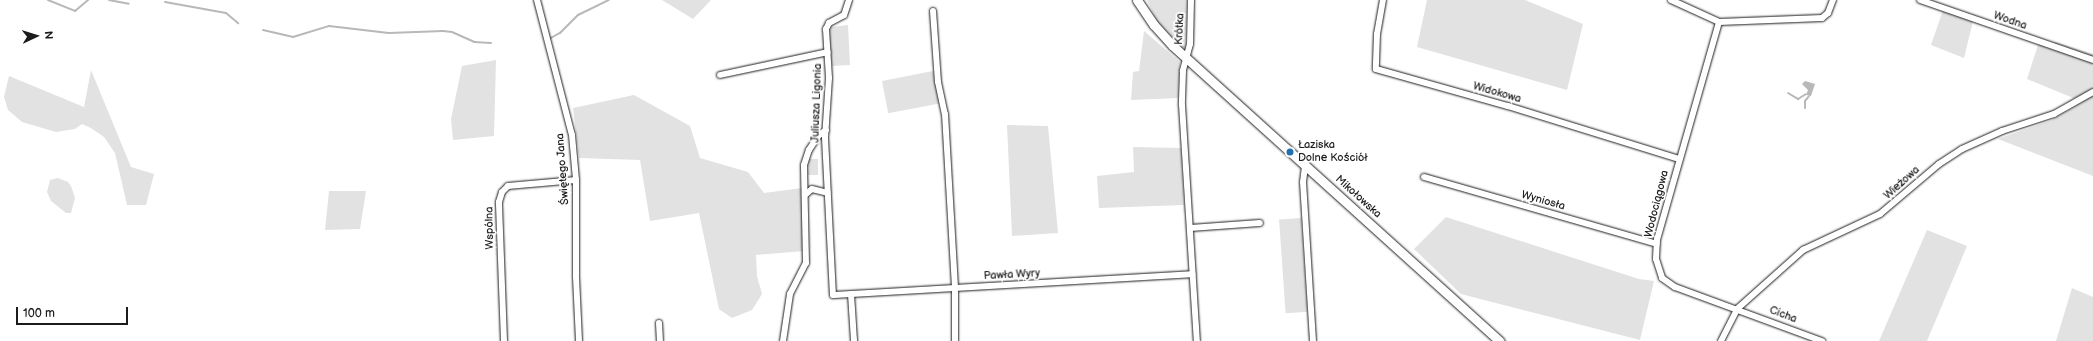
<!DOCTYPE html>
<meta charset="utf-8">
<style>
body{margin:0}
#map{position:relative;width:2093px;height:341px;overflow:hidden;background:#fff;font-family:"Balsamiq Sans",sans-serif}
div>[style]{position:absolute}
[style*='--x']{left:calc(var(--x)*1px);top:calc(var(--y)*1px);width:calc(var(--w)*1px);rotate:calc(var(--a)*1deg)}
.green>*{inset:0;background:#e2e2e2;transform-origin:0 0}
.water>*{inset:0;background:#b8b8b8}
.stream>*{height:2px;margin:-1px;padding:0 1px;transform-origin:1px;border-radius:1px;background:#b8b8b8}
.roads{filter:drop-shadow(0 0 1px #1c1c1c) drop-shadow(0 0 1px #1c1c1c)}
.street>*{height:6px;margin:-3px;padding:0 3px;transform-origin:3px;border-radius:3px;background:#fff}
.secondary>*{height:9px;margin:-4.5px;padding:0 4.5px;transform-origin:4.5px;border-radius:4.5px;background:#fff}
.dots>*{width:11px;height:11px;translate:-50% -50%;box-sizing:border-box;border:2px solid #fff;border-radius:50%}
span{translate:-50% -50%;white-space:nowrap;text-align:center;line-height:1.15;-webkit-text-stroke:3.5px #fff;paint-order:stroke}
.street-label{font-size:11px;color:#1c1c1c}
.poi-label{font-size:11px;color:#1c1c1c}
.left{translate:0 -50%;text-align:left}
.north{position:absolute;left:16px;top:16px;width:40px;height:40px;-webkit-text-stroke:3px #fff;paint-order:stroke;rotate:86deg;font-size:11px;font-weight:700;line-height:16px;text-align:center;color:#1c1c1c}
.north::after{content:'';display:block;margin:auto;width:14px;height:18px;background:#1c1c1c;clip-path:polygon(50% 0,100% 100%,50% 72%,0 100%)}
.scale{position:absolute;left:16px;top:307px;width:112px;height:18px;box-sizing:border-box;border:2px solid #1c1c1c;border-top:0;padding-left:5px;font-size:12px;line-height:14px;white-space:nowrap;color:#1c1c1c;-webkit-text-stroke:3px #fff;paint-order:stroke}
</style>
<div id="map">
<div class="green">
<div style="clip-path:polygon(662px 0,711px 0,693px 19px)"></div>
<div style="clip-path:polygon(1147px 0,1187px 0,1186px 48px,1182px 48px,1157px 21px)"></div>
<div style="clip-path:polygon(1427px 0,1525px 0,1583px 24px,1567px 90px,1417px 47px)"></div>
<div style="clip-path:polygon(1943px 10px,1973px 21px,1964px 58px,1931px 45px)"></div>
<div style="clip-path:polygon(848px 25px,850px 65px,832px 66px,828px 32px,831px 27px)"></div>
<div style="clip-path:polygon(1144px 31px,1180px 62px,1178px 98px,1131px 100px,1133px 72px,1139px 71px)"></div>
<div style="clip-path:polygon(2056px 42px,2093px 54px,2093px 176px,1998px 139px,2052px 120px,2083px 102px,2027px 79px,2038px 45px)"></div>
<div style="clip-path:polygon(496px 60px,494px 136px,453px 140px,451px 119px,462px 66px)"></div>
<div style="clip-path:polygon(91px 70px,131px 167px,154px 174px,146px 205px,127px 205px,115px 153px,104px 137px,91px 128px,82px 124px,75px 129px,56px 132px,22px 122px,8px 110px,4px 97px,9px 76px,84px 107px)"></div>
<div style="left:933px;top:71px;width:33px;height:52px;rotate:79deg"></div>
<div style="clip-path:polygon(634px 95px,690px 126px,700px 158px,748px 172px,764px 193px,802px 188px,804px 251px,756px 255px,757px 276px,762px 294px,752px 310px,732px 318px,719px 309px,699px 213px,650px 221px,640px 160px,579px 158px,573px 108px)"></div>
<div style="clip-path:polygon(1007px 125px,1048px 126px,1058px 233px,1012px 236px)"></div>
<div style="clip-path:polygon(1133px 147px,1181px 148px,1184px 205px,1099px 208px,1097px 176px,1134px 172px)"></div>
<div style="left:808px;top:159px;width:10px;height:16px"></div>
<div style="clip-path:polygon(58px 178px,68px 182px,71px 186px,75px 198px,71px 213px,66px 213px,51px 201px,47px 192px,50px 180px)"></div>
<div style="clip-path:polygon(329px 191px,366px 191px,360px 229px,325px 230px)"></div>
<div style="clip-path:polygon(1446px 217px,1639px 279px,1654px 281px,1640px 340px,1461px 294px,1414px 249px)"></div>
<div style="left:1301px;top:218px;width:94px;height:22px;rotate:86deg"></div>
<div style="clip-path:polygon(1927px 230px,1967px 246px,1927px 341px,1879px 341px)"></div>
<div style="clip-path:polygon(2072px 288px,2093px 297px,2093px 341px,2056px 341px)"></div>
</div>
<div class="water">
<div style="clip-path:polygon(1805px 81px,1815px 84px,1811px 96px,1806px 95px,1808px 90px,1802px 84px)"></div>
</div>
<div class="stream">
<div style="--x:48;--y:0;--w:29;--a:22"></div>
<div style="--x:75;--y:11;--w:17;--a:-40"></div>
<div style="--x:109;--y:0;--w:20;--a:11"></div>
<div style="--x:165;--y:2;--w:62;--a:10.2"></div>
<div style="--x:226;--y:13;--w:16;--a:40"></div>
<div style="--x:263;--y:30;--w:31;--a:13"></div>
<div style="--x:293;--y:37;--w:38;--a:-17"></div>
<div style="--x:329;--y:26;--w:60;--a:6.7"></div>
<div style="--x:389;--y:33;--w:54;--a:-2.1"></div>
<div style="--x:443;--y:31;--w:9;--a:6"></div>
<div style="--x:452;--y:32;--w:24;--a:24"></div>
<div style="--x:474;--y:42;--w:17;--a:3"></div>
<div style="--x:549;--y:39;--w:13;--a:-29"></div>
<div style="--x:560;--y:33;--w:25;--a:-45"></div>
<div style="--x:578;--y:15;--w:34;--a:-26"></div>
<div style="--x:1788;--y:93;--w:12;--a:31"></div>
<div style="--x:1798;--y:99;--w:9;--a:-32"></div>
<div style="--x:1805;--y:108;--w:7;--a:-90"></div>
<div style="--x:1805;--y:101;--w:6;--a:-51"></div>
</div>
<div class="roads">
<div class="street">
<div style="--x:537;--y:0;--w:139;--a:75.5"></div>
<div style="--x:572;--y:135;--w:45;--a:84.9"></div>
<div style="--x:576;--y:180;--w:97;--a:90"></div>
<div style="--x:576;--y:277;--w:64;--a:87.3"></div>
<div style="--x:849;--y:0;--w:16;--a:108"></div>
<div style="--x:844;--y:15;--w:17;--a:152"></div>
<div style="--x:829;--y:23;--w:7;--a:117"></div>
<div style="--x:826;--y:29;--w:49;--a:86.5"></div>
<div style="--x:829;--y:78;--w:60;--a:93.8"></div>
<div style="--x:825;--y:138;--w:157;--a:87.1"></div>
<div style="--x:833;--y:295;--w:360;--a:-3.3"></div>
<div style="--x:1191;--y:0;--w:44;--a:91.3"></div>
<div style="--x:1190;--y:44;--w:28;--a:105"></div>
<div style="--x:1183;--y:71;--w:34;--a:92"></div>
<div style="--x:1182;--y:105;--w:236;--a:86.4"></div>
<div style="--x:1383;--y:0;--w:35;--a:100"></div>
<div style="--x:1377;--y:34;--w:35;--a:92"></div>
<div style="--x:1376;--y:69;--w:137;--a:15.7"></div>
<div style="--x:1508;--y:106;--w:179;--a:17.2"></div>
<div style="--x:1671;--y:0;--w:53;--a:24.6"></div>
<div style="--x:1719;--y:22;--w:103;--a:-2.2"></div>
<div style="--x:1822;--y:18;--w:8;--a:-40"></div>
<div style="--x:1828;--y:13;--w:14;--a:-69"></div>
<div style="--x:1920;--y:0;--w:183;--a:19.1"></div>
<div style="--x:933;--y:11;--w:71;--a:86"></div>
<div style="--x:938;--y:82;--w:33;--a:78"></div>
<div style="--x:945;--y:114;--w:174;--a:86.7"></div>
<div style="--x:955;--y:288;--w:53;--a:90"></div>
<div style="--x:1719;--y:22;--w:226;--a:105.9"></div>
<div style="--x:1657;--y:239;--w:20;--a:93"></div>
<div style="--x:1656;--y:259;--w:20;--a:72"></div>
<div style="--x:1662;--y:278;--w:16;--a:35"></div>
<div style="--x:1675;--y:287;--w:157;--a:20.2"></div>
<div style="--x:720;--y:75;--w:110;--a:-12"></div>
<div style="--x:1305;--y:166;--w:16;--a:97"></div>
<div style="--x:1303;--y:182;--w:159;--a:86.4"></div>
<div style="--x:1424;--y:177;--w:242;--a:16"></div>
<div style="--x:805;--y:195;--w:9;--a:-41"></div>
<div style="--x:812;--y:189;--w:16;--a:14"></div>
<div style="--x:1190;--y:228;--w:70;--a:-4.1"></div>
<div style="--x:851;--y:294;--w:47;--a:86.3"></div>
<div style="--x:659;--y:323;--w:18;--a:87"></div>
<div style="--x:504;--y:341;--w:139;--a:-92.1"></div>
<div style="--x:499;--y:202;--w:10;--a:-73"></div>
<div style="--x:502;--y:192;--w:8;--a:-45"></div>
<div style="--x:508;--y:186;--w:68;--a:-5"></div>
<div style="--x:783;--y:341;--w:48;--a:-81.5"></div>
<div style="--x:790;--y:294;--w:35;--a:-63"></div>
<div style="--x:806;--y:263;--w:98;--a:-91.2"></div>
<div style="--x:804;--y:165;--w:16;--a:-72"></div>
<div style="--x:809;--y:150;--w:17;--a:-57"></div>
<div style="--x:818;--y:136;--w:10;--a:-37"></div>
<div style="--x:1721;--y:341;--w:36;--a:-63"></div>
<div style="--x:1737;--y:309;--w:89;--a:-41.8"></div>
<div style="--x:1803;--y:250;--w:85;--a:-25.1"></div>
<div style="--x:1880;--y:214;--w:77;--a:-40.3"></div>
<div style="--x:1939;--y:164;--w:27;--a:-33"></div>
<div style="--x:1962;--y:149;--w:44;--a:-24.2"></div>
<div style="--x:2002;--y:131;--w:55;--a:-18.1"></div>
<div style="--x:2054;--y:114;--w:45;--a:-29.4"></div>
</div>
<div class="secondary">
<div style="--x:1137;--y:0;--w:30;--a:56"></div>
<div style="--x:1154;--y:25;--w:28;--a:48"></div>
<div style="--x:1173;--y:46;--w:440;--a:42.1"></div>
</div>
</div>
<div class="dots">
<div style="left:1290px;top:152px;background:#1f6fb2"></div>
</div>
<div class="street-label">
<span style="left:2010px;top:21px;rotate:19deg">Wodna</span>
<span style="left:1180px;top:29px;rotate:-87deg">Krótka</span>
<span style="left:1497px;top:93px;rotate:16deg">Widokowa</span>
<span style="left:817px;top:103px;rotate:-88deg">Juliusza Ligonia</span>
<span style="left:563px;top:169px;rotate:-94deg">Świętego Jana</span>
<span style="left:1902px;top:183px;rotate:-42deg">Wieżowa</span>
<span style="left:1358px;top:197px;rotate:42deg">Mikołowska</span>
<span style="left:1543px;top:201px;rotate:16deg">Wyniosła</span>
<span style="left:1657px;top:204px;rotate:-76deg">Wodociągowa</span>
<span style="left:490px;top:228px;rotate:-91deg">Wspólna</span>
<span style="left:1012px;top:275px;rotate:-3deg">Pawła Wyry</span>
<span style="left:1783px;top:315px;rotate:21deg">Cicha</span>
</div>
<div class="poi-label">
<span class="left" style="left:1298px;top:152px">Łaziska<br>Dolne Kościół</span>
</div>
<div class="north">N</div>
<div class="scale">100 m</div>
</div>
